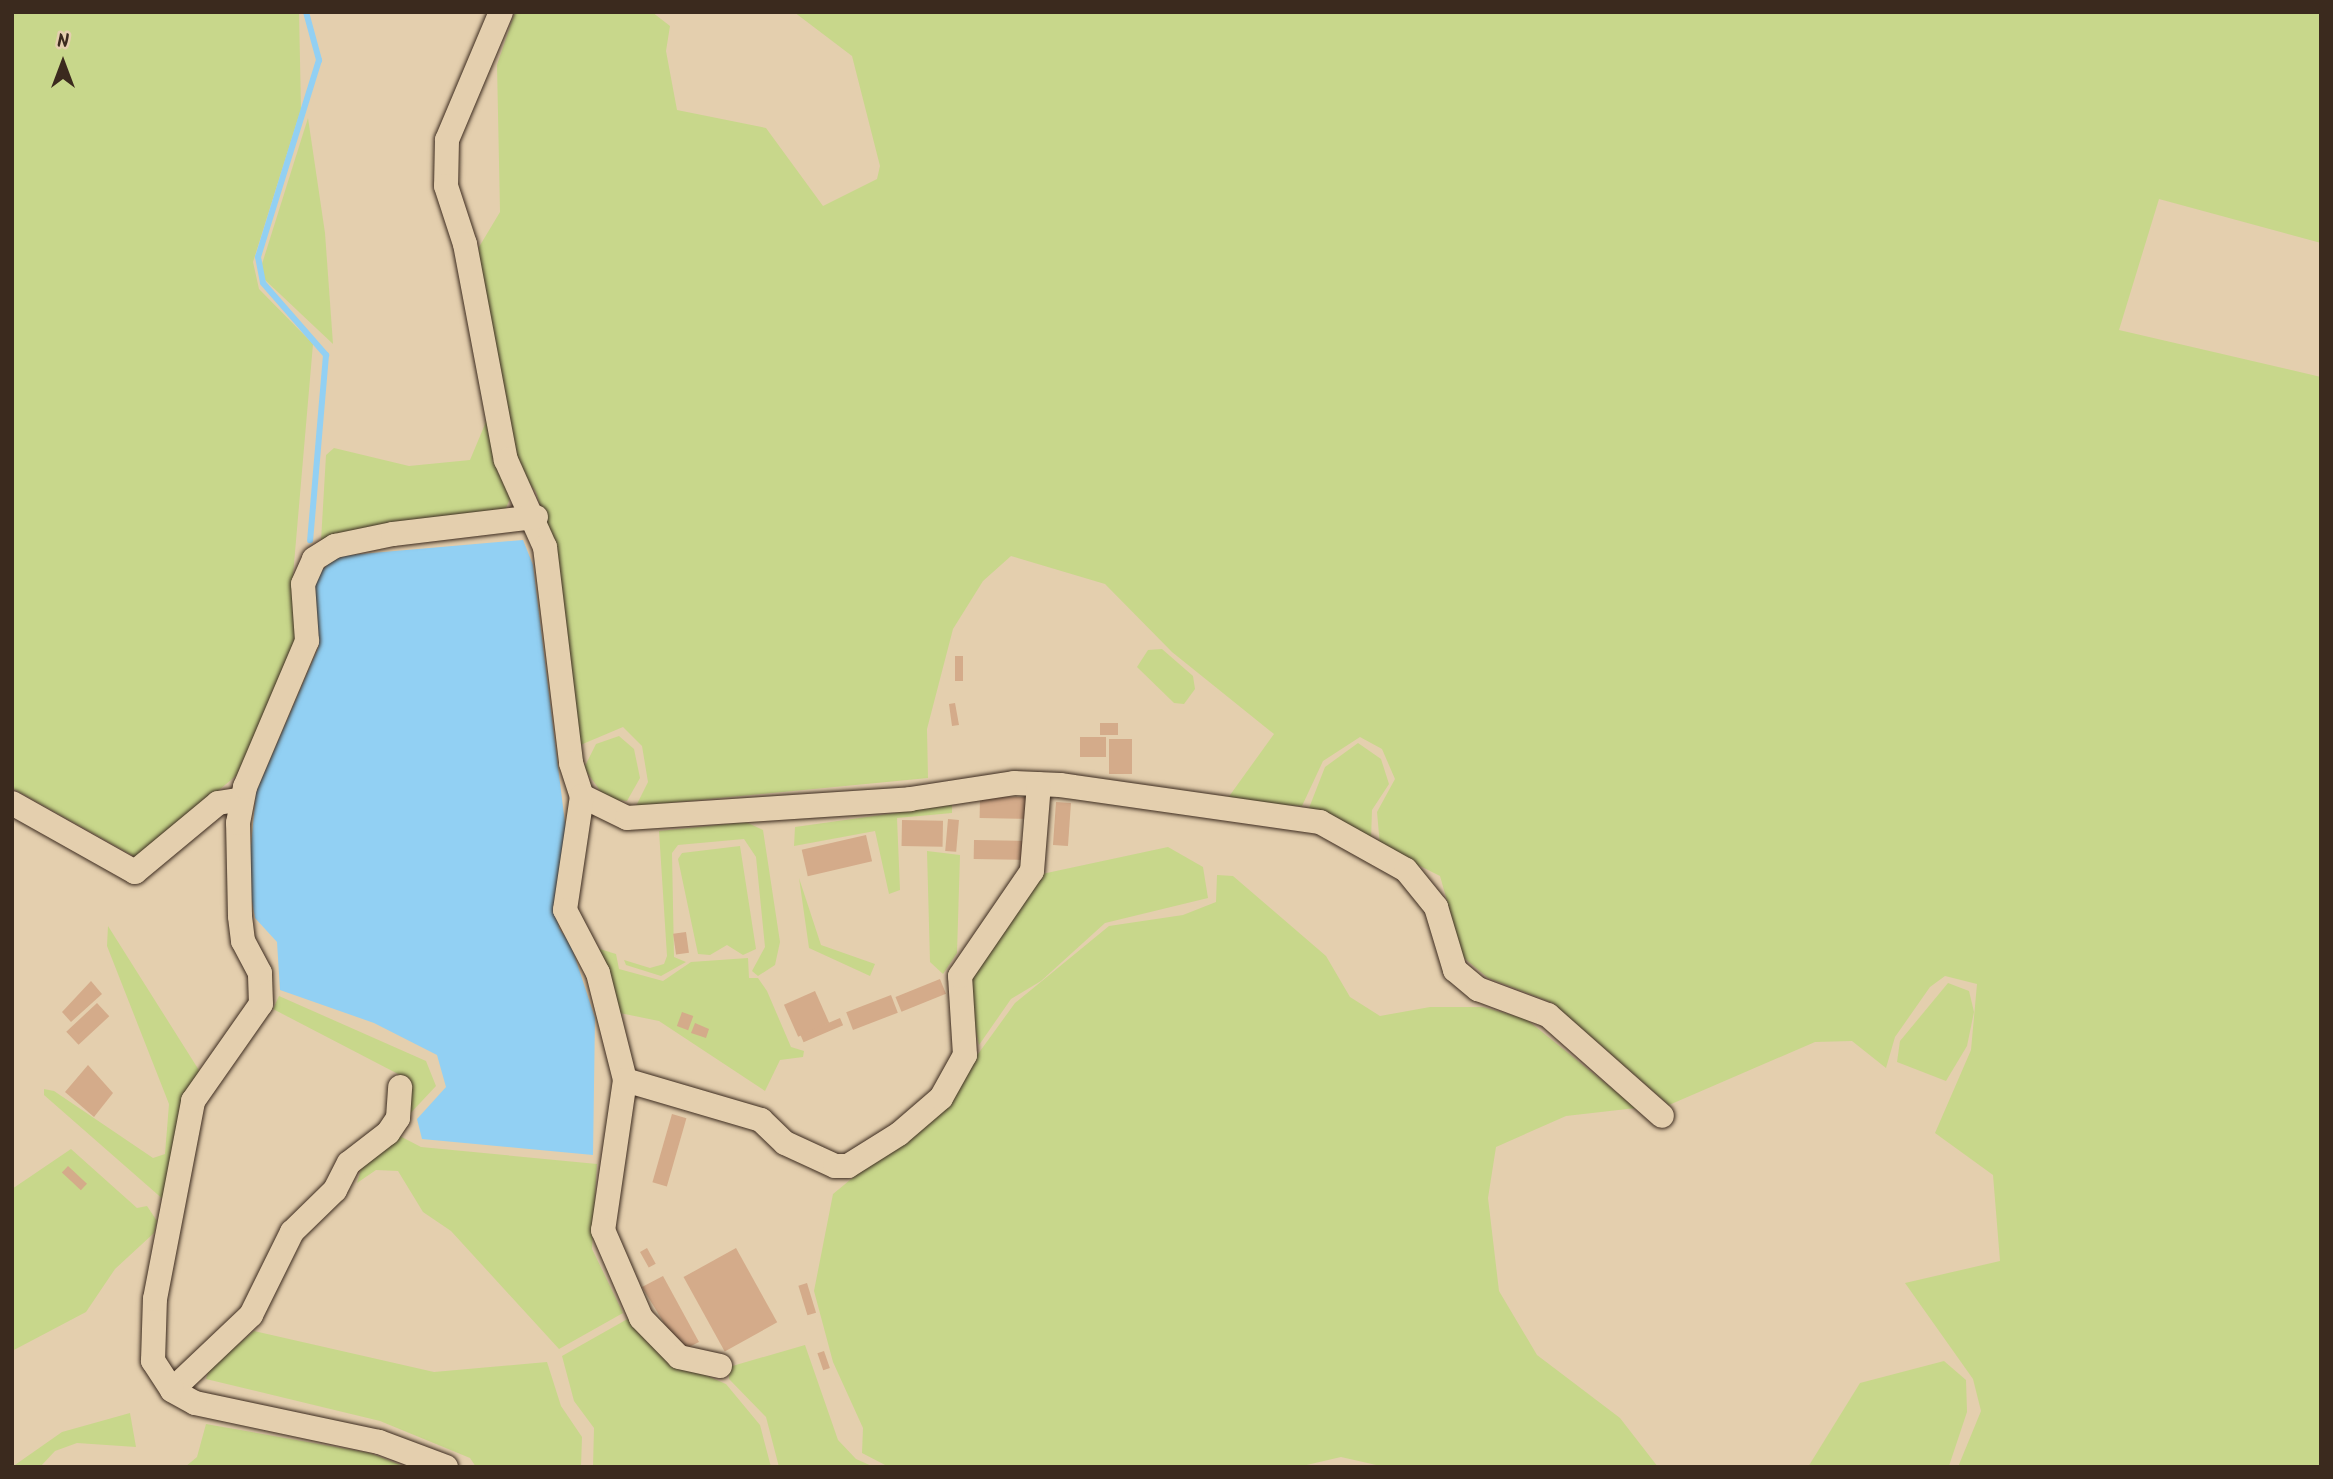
<!DOCTYPE html>
<style>
body{margin:0}
#map{position:relative;width:2333px;height:1479px;overflow:hidden;background:#e4cfae;font-family:Kalam,sans-serif}
div>[style]{position:absolute}
[style*='--x']{left:calc(var(--x)*1px);top:calc(var(--y)*1px);width:calc(var(--w)*1px);rotate:calc(var(--a)*1deg)}
.green>*{inset:0;background:#c8d78b}
.water>*{inset:0;background:#92d0f3}
.stream>*{height:6px;margin:-3px;padding:0 3px;transform-origin:3px;border-radius:3px;background:#92d0f3}
.building>*{inset:0;background:#d4ab8a;transform-origin:0 0}
.roads{filter:drop-shadow(0 0 2px #3b2a1e) drop-shadow(0 0 2px #3b2a1e)}
.minor>*{height:24px;margin:-12px;padding:0 12px;transform-origin:12px;border-radius:12px;background:#e4cfae}
span{translate:-50% -50%;white-space:nowrap;text-align:center;line-height:1.15;-webkit-text-stroke:7px #e4cfae;paint-order:stroke}
.frame{position:absolute;inset:0;border:14px solid #3b2a1e;pointer-events:none}
.north{position:absolute;left:28px;top:28px;width:70px;height:70px;-webkit-text-stroke:5px #e4cfae;paint-order:stroke;rotate:0deg;font-size:19px;font-weight:700;line-height:28px;text-align:center;color:#3b2a1e}
.north::after{content:'';display:block;margin:auto;width:24px;height:32px;background:#3b2a1e;clip-path:polygon(50% 0,100% 100%,50% 72%,0 100%)}
</style>
<div id="map">
<div class="green">
<div style="clip-path:polygon(12px 12px,299px 12px,301px 109px,253px 262px,259px 289px,313px 344px,292px 587px,296px 641px,237px 775px,137px 858px,12px 788px)"></div>
<div style="clip-path:polygon(515px 12px,652px 12px,670px 26px,666px 51px,677px 110px,766px 128px,823px 206px,877px 179px,880px 166px,852px 56px,794px 12px,2321px 12px,2321px 243px,2159px 199px,2119px 330px,2321px 377px,2321px 1467px,1958px 1467px,1981px 1411px,1973px 1379px,1905px 1283px,2000px 1261px,1993px 1175px,1935px 1133px,1971px 1050px,1977px 984px,1945px 976px,1930px 987px,1895px 1037px,1886px 1068px,1852px 1041px,1815px 1042px,1669px 1105px,1553px 1003px,1488px 978px,1463px 957px,1440px 876px,1380px 846px,1377px 812px,1395px 779px,1382px 749px,1360px 737px,1323px 761px,1302px 806px,1225px 802px,1274px 734px,1172px 652px,1105px 584px,1011px 556px,983px 581px,953px 629px,927px 729px,928px 778px,636px 806px,648px 782px,642px 746px,623px 727px,578px 746px,552px 544px,536px 492px,510px 458px,481px 296px,479px 247px,500px 212px,497px 65px)"></div>
<div style="clip-path:polygon(308px 118px,325px 233px,333px 344px,264px 279px,262px 264px)"></div>
<div style="clip-path:polygon(488px 417px,511px 496px,503px 515px,321px 541px,326px 455px,334px 448px,409px 466px,470px 460px)"></div>
<div style="clip-path:polygon(1162px 649px,1193px 676px,1195px 689px,1184px 704px,1174px 703px,1137px 667px,1148px 650px)"></div>
<div style="clip-path:polygon(619px 736px,634px 749px,640px 778px,627px 801px,606px 799px,584px 768px,596px 744px)"></div>
<div style="clip-path:polygon(1358px 743px,1381px 759px,1389px 784px,1372px 810px,1371px 840px,1309px 808px,1325px 767px)"></div>
<div style="clip-path:polygon(952px 805px,952px 813px,897px 818px,900px 890px,889px 894px,875px 831px,794px 846px,795px 827px)"></div>
<div style="clip-path:polygon(746px 822px,763px 830px,780px 942px,775px 965px,758px 976px,752px 971px,765px 947px,756px 857px,744px 839px,678px 845px,672px 853px,674px 957px,686px 962px,661px 976px,626px 965px,624px 960px,650px 968px,664px 964px,667px 956px,659px 831px)"></div>
<div style="clip-path:polygon(740px 846px,756px 949px,743px 955px,727px 945px,710px 955px,698px 954px,678px 859px,682px 853px)"></div>
<div style="clip-path:polygon(1168px 847px,1203px 867px,1208px 898px,1105px 923px,1041px 981px,1011px 999px,979px 1045px,965px 984px,1042px 874px)"></div>
<div style="clip-path:polygon(927px 851px,960px 855px,957px 953px,943px 974px,930px 962px)"></div>
<div style="clip-path:polygon(1217px 875px,1233px 876px,1326px 956px,1350px 997px,1380px 1016px,1430px 1007px,1483px 1007px,1526px 1019px,1636px 1108px,1566px 1116px,1496px 1147px,1488px 1198px,1499px 1291px,1537px 1355px,1620px 1418px,1658px 1467px,1385px 1467px,1341px 1457px,1298px 1467px,889px 1467px,862px 1453px,863px 1428px,833px 1362px,814px 1291px,833px 1194px,941px 1105px,1015px 1003px,1109px 926px,1183px 915px,1216px 902px)"></div>
<div style="clip-path:polygon(799px 878px,821px 945px,875px 964px,870px 976px,809px 948px)"></div>
<div style="clip-path:polygon(108px 926px,202px 1075px,165px 1201px,44px 1095px,44px 1089px,54px 1091px,153px 1158px,165px 1154px,169px 1104px,107px 946px)"></div>
<div style="clip-path:polygon(587px 945px,616px 954px,619px 969px,663px 981px,691px 962px,748px 958px,749px 978px,758px 978px,767px 991px,791px 1047px,804px 1051px,803px 1057px,780px 1060px,765px 1091px,659px 1021px,610px 1011px)"></div>
<div style="clip-path:polygon(1948px 983px,1969px 991px,1974px 1012px,1967px 1046px,1946px 1081px,1897px 1062px,1900px 1041px)"></div>
<div style="clip-path:polygon(279px 996px,426px 1061px,436px 1086px,406px 1118px,400px 1075px,273px 1009px)"></div>
<div style="clip-path:polygon(396px 1134px,421px 1147px,597px 1164px,592px 1249px,623px 1313px,559px 1349px,451px 1231px,423px 1212px,398px 1171px,376px 1170px,357px 1183px,361px 1169px)"></div>
<div style="clip-path:polygon(71px 1149px,137px 1208px,147px 1206px,157px 1221px,154px 1233px,115px 1269px,86px 1312px,12px 1351px,12px 1189px)"></div>
<div style="clip-path:polygon(631px 1317px,666px 1358px,726px 1384px,760px 1425px,771px 1467px,593px 1467px,594px 1428px,574px 1401px,562px 1356px)"></div>
<div style="clip-path:polygon(254px 1331px,434px 1372px,547px 1362px,561px 1406px,582px 1437px,581px 1467px,476px 1467px,470px 1458px,380px 1421px,206px 1379px,209px 1369px)"></div>
<div style="clip-path:polygon(805px 1345px,838px 1440px,856px 1459px,874px 1467px,779px 1467px,766px 1417px,729px 1379px,729px 1367px)"></div>
<div style="clip-path:polygon(1944px 1361px,1966px 1380px,1967px 1412px,1949px 1466px,1808px 1467px,1860px 1383px)"></div>
<div style="clip-path:polygon(130px 1413px,136px 1447px,77px 1443px,55px 1451px,40px 1467px,12px 1467px,62px 1432px)"></div>
<div style="clip-path:polygon(206px 1424px,370px 1453px,406px 1467px,185px 1467px,197px 1457px)"></div>
</div>
<div class="water">
<div style="clip-path:polygon(523px 540px,533px 565px,566px 831px,555px 896px,559px 928px,571px 945px,595px 1018px,593px 1155px,422px 1139px,417px 1119px,446px 1087px,437px 1055px,374px 1023px,280px 990px,277px 942px,255px 918px,248px 879px,256px 792px,319px 646px,314px 590px,320px 572px,337px 556px)"></div>
</div>
<div class="stream">
<div style="--x:306;--y:12;--w:50;--a:74.8"></div>
<div style="--x:319;--y:60;--w:206;--a:107.2"></div>
<div style="--x:258;--y:257;--w:26;--a:79"></div>
<div style="--x:263;--y:283;--w:96;--a:48.8"></div>
<div style="--x:326;--y:355;--w:186;--a:94.9"></div>
</div>
<div class="building">
<div style="left:955px;top:656px;width:8px;height:25px"></div>
<div style="clip-path:polygon(955px 703px,959px 725px,952px 726px,949px 704px)"></div>
<div style="left:1100px;top:723px;width:18px;height:12px"></div>
<div style="left:1080px;top:737px;width:26px;height:20px"></div>
<div style="left:1109px;top:739px;width:23px;height:35px"></div>
<div style="left:980px;top:796px;width:48px;height:22px;rotate:1deg"></div>
<div style="left:1056px;top:802px;width:15px;height:43px;rotate:4deg"></div>
<div style="left:948px;top:819px;width:11px;height:32px;rotate:5deg"></div>
<div style="left:902px;top:820px;width:41px;height:26px;rotate:1deg"></div>
<div style="left:866px;top:835px;width:27px;height:66px;rotate:77deg"></div>
<div style="left:974px;top:840px;width:51px;height:19px;rotate:1deg"></div>
<div style="left:686px;top:932px;width:21px;height:13px;rotate:82deg"></div>
<div style="left:940px;top:979px;width:16px;height:48px;rotate:68deg"></div>
<div style="clip-path:polygon(91px 981px,102px 994px,71px 1022px,62px 1012px)"></div>
<div style="left:815px;top:991px;width:35px;height:34px;rotate:66deg"></div>
<div style="left:891px;top:995px;width:19px;height:48px;rotate:69deg"></div>
<div style="left:97px;top:1003px;width:18px;height:42px;rotate:47deg"></div>
<div style="left:682px;top:1012px;width:12px;height:15px;rotate:20deg"></div>
<div style="left:840px;top:1018px;width:8px;height:43px;rotate:67deg"></div>
<div style="clip-path:polygon(695px 1023px,709px 1029px,706px 1038px,691px 1033px)"></div>
<div style="clip-path:polygon(88px 1065px,113px 1093px,94px 1117px,65px 1092px)"></div>
<div style="left:672px;top:1114px;width:15px;height:71px;rotate:16deg"></div>
<div style="left:68px;top:1166px;width:26px;height:9px;rotate:43deg"></div>
<div style="left:647px;top:1248px;width:18px;height:8px;rotate:61deg"></div>
<div style="left:736px;top:1248px;width:85px;height:60px;rotate:61deg"></div>
<div style="clip-path:polygon(663px 1276px,699px 1342px,681px 1351px,642px 1287px)"></div>
<div style="left:807px;top:1283px;width:31px;height:9px;rotate:73deg"></div>
<div style="left:824px;top:1351px;width:18px;height:7px;rotate:71deg"></div>
</div>
<div class="roads">
<div class="minor">
<div style="--x:501;--y:12;--w:139;--a:112.9"></div>
<div style="--x:447;--y:140;--w:46;--a:91.2"></div>
<div style="--x:446;--y:186;--w:61;--a:71.9"></div>
<div style="--x:465;--y:244;--w:220;--a:79.3"></div>
<div style="--x:506;--y:460;--w:95;--a:65.9"></div>
<div style="--x:545;--y:547;--w:218;--a:83.1"></div>
<div style="--x:571;--y:763;--w:35;--a:72"></div>
<div style="--x:582;--y:796;--w:50;--a:26.1"></div>
<div style="--x:627;--y:818;--w:284;--a:-3.8"></div>
<div style="--x:910;--y:799;--w:105;--a:-8.7"></div>
<div style="--x:1014;--y:783;--w:46;--a:2.5"></div>
<div style="--x:1060;--y:785;--w:263;--a:8.1"></div>
<div style="--x:1320;--y:822;--w:98;--a:29.2"></div>
<div style="--x:1406;--y:870;--w:48;--a:51"></div>
<div style="--x:1436;--y:907;--w:66;--a:73.2"></div>
<div style="--x:1455;--y:970;--w:30;--a:40"></div>
<div style="--x:1478;--y:989;--w:75;--a:20.4"></div>
<div style="--x:1548;--y:1015;--w:152;--a:41.5"></div>
<div style="--x:582;--y:796;--w:115;--a:98.5"></div>
<div style="--x:565;--y:910;--w:71;--a:62.4"></div>
<div style="--x:598;--y:973;--w:110;--a:75.8"></div>
<div style="--x:625;--y:1080;--w:152;--a:98.3"></div>
<div style="--x:603;--y:1230;--w:96;--a:66.6"></div>
<div style="--x:641;--y:1318;--w:54;--a:45.7"></div>
<div style="--x:679;--y:1357;--w:42;--a:12.4"></div>
<div style="--x:12;--y:803;--w:141;--a:29.3"></div>
<div style="--x:135;--y:872;--w:108;--a:-39.7"></div>
<div style="--x:218;--y:803;--w:24;--a:-9"></div>
<div style="--x:625;--y:1080;--w:142;--a:16.4"></div>
<div style="--x:761;--y:1120;--w:33;--a:44"></div>
<div style="--x:785;--y:1143;--w:55;--a:24.7"></div>
<div style="--x:835;--y:1166;--w:13;--a:0"></div>
<div style="--x:848;--y:1166;--w:60;--a:-32.1"></div>
<div style="--x:899;--y:1134;--w:55;--a:-40.6"></div>
<div style="--x:941;--y:1098;--w:49;--a:-60.8"></div>
<div style="--x:965;--y:1055;--w:79;--a:-93.6"></div>
<div style="--x:960;--y:976;--w:127;--a:-55.6"></div>
<div style="--x:1032;--y:871;--w:87;--a:-85.4"></div>
<div style="--x:172;--y:1390;--w:109;--a:-43.5"></div>
<div style="--x:251;--y:1315;--w:93;--a:-63.7"></div>
<div style="--x:292;--y:1232;--w:60;--a:-44.3"></div>
<div style="--x:335;--y:1190;--w:30;--a:-63"></div>
<div style="--x:349;--y:1163;--w:49;--a:-37.6"></div>
<div style="--x:388;--y:1133;--w:18;--a:-56"></div>
<div style="--x:398;--y:1118;--w:31;--a:-86"></div>
<div style="--x:446;--y:1467;--w:72;--a:-159.5"></div>
<div style="--x:379;--y:1442;--w:188;--a:-168"></div>
<div style="--x:195;--y:1403;--w:26;--a:-151"></div>
<div style="--x:172;--y:1390;--w:35;--a:-123"></div>
<div style="--x:153;--y:1361;--w:62;--a:-88.2"></div>
<div style="--x:155;--y:1299;--w:202;--a:-79.1"></div>
<div style="--x:193;--y:1101;--w:118;--a:-55"></div>
<div style="--x:261;--y:1004;--w:31;--a:-92"></div>
<div style="--x:260;--y:973;--w:36;--a:-118"></div>
<div style="--x:243;--y:941;--w:25;--a:-97"></div>
<div style="--x:240;--y:916;--w:93;--a:-91.2"></div>
<div style="--x:238;--y:823;--w:37;--a:-79"></div>
<div style="--x:245;--y:787;--w:159;--a:-67"></div>
<div style="--x:307;--y:641;--w:57;--a:-94"></div>
<div style="--x:303;--y:584;--w:27;--a:-66"></div>
<div style="--x:314;--y:559;--w:25;--a:-32"></div>
<div style="--x:335;--y:546;--w:59;--a:-11.7"></div>
<div style="--x:393;--y:534;--w:144;--a:-6.8"></div>
</div>
</div>
<div class="frame"></div>
<div class="north">N</div>
</div>
